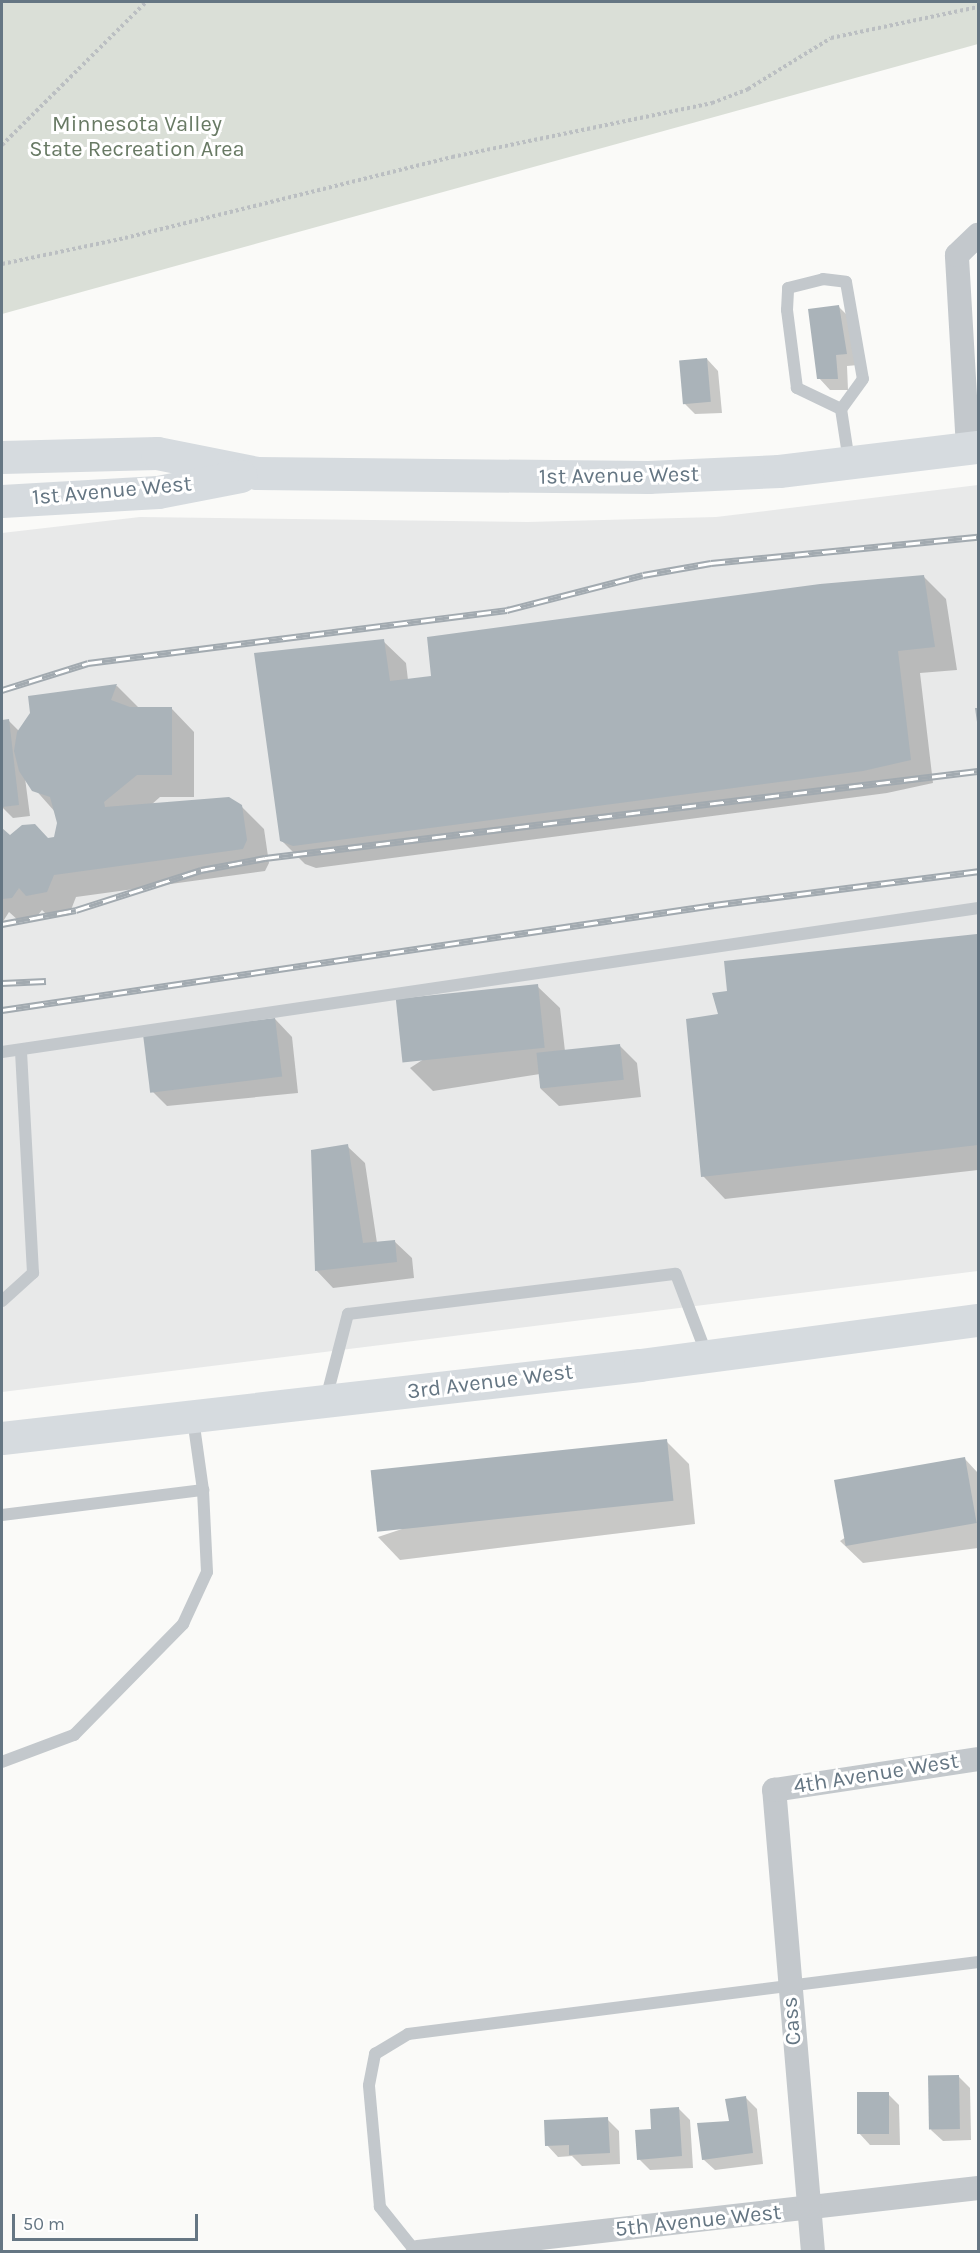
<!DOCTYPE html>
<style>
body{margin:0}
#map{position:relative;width:980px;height:2253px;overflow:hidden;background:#fafaf8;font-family:Karla,sans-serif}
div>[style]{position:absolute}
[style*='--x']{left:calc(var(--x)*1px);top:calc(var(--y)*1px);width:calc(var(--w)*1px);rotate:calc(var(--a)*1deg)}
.built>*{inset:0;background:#e8e9e9}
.green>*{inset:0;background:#dadfd7}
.shadow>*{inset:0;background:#0003}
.building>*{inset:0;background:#aab3b9;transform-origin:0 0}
.path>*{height:4px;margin-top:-2px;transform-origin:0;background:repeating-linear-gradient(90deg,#bbbfc2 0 3px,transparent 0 6px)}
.lane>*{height:12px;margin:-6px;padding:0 6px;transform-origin:6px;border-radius:6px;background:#c3c8cc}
.street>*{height:24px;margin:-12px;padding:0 12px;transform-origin:12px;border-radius:12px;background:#c3c8cc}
.secondary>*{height:33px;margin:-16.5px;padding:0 16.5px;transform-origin:16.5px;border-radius:16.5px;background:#d6dbdf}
.primary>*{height:33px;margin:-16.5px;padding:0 16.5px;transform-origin:16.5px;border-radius:16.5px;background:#d6dbdf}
.rail>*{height:7px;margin-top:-3.5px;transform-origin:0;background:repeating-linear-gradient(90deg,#fff 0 14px,#a2aab0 0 28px);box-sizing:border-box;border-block:2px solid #a2aab0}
span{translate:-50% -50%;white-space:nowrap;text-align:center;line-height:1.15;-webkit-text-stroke:6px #fff;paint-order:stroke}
.park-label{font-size:22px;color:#687a64}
.street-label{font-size:22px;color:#657683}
.frame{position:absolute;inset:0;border:3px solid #657683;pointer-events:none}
.scale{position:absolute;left:12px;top:2214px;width:186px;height:27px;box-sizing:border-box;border:3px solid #657683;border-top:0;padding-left:8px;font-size:18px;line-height:21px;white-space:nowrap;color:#657683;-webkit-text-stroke:4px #fff;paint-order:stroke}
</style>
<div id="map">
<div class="built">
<div style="clip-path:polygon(978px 485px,978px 1271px,2px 1392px,2px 533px,140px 517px,528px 522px,716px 517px)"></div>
</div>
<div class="green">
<div style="clip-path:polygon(2px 2px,978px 2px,978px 44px,2px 314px)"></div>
</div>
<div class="shadow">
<div style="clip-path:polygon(838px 306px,850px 318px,858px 365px,847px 366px,848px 390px,830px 390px,819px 378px)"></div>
<div style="clip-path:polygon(707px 359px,718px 371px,722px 413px,695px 414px,684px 403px)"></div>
<div style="clip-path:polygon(923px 576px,946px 599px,957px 670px,920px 673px,933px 783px,887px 793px,316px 868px,305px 864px,282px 841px,383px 641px,406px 663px,408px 680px,432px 678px)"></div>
<div style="clip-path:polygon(117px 686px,140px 709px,172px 709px,194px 732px,194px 797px,160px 797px,151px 805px,241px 806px,264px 829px,269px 863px,265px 871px,76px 897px,69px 915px,50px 918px,42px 910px,34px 920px,19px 921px,9px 912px,2px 923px,2px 830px,10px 837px,48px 840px,55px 839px,59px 823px,56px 813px,25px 778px,30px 816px,13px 818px,2px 807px,2px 721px,8px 720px,19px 731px,31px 713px,29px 697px)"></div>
<div style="clip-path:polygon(977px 935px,978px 1170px,725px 1199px,703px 1176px,720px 1015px)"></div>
<div style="clip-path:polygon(537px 986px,560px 1008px,565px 1051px,619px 1045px,637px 1063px,641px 1097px,559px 1106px,541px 1089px,540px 1074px,433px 1091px,410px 1068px)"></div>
<div style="clip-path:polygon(275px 1019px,292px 1037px,298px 1093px,167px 1106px,150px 1089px)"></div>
<div style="clip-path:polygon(347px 1146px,365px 1163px,377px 1243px,394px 1241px,412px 1258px,414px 1278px,333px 1288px,316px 1270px)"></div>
<div style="clip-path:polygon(666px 1441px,689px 1464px,695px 1524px,400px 1560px,378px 1537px)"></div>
<div style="clip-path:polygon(964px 1458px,978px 1473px,978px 1548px,863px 1563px,840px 1541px)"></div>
<div style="clip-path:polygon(958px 2076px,970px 2088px,971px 2140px,943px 2141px,931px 2130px)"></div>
<div style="clip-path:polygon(888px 2094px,899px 2105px,900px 2145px,870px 2145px,859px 2133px)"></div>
<div style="clip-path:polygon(746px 2098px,757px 2109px,763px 2164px,715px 2170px,703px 2159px)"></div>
<div style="clip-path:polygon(678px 2108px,690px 2120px,693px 2168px,650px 2170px,639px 2159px,653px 2130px)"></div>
<div style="clip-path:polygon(607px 2119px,619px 2131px,620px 2164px,582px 2166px,572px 2156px,558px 2157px,547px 2145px)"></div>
</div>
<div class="building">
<div style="clip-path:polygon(839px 305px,847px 354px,836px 355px,838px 379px,817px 379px,808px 309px)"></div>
<div style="left:707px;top:358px;width:44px;height:28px;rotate:85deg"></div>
<div style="clip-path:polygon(924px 575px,935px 647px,898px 651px,911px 760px,863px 771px,293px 846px,280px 841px,254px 653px,384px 639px,390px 681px,431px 676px,427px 637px,820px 584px)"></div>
<div style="clip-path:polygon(117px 684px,111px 700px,130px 707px,172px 707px,172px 775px,137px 775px,104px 802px,105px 807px,229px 797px,242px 805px,247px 840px,243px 849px,54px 875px,47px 892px,26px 896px,19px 888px,12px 898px,2px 899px,2px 828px,10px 835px,22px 825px,35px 824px,48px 838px,54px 837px,57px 823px,50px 797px,32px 791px,19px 771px,14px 751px,17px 732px,30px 713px,28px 696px)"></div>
<div style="clip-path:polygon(975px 708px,978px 708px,978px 722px,977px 722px)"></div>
<div style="clip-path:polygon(9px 719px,19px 805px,2px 807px,2px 720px)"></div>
<div style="clip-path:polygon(977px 934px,978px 1145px,701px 1177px,686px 1019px,718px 1014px,712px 993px,727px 991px,724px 961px)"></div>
<div style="left:538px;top:984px;width:64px;height:143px;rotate:84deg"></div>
<div style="left:275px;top:1018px;width:59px;height:133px;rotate:83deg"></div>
<div style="left:620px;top:1044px;width:36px;height:84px;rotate:84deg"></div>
<div style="clip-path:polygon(348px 1144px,363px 1243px,395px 1240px,397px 1262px,315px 1271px,311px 1150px)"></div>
<div style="left:667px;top:1439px;width:62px;height:298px;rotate:84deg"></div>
<div style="left:965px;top:1457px;width:67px;height:133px;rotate:80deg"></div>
<div style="left:959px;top:2075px;width:54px;height:31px;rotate:89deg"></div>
<div style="left:857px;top:2092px;width:32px;height:42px"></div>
<div style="clip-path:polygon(746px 2096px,753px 2153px,702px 2160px,697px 2123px,729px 2121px,725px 2099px)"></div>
<div style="clip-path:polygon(679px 2107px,682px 2156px,637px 2160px,635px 2130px,651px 2129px,650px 2109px)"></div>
<div style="clip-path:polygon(608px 2117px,610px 2153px,569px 2155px,569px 2145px,545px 2146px,544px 2120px)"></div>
</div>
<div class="path">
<div style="--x:2;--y:145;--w:203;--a:-44.8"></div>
<div style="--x:2;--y:264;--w:126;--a:-11.9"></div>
<div style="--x:125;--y:238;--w:337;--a:-13.9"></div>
<div style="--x:452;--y:157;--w:266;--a:-11.7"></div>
<div style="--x:712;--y:103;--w:39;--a:-21"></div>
<div style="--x:748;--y:89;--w:97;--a:-31.6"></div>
<div style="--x:831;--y:38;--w:150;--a:-11.9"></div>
</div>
<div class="lane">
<div style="--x:841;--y:409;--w:49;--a:-154.5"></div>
<div style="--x:797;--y:388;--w:79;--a:-97.3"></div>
<div style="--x:787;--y:310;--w:22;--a:-87"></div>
<div style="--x:788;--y:288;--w:36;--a:-14"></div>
<div style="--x:823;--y:279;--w:23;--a:7"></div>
<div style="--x:846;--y:282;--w:98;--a:80.1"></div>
<div style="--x:863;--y:379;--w:37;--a:126"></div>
<div style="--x:841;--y:409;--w:53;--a:81.3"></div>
<div style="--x:2;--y:1052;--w:987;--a:-8.39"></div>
<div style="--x:2;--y:1301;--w:42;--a:-42.1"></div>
<div style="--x:33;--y:1273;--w:223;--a:-93.1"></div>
<div style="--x:326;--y:1399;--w:88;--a:-75.5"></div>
<div style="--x:348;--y:1314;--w:330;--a:-7"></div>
<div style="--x:676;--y:1274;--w:87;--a:69.1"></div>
<div style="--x:2;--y:1515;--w:203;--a:-7.1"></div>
<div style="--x:203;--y:1490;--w:72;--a:-98"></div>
<div style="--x:2;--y:1762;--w:77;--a:-20.6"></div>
<div style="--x:74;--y:1735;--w:156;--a:-45.5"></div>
<div style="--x:183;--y:1624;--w:57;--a:-65.2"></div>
<div style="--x:207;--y:1572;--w:82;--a:-92.8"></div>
<div style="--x:416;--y:2252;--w:58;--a:-128.7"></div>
<div style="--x:380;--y:2207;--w:122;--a:-95.2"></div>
<div style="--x:369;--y:2085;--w:32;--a:-79"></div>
<div style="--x:375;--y:2054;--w:39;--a:-31"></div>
<div style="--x:408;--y:2034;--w:575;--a:-7.2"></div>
</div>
<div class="street">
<div style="--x:968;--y:448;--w:193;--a:-93.3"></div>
<div style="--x:957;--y:255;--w:29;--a:-44"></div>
<div style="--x:418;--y:2252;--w:564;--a:-6.52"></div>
<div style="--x:813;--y:2252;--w:464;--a:-94.8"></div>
<div style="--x:774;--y:1790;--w:206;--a:-8.6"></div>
</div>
<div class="secondary">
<div style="--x:2;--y:1438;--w:642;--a:-6.53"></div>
<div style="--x:640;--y:1365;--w:341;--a:-7.6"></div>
</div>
<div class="primary">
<div style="--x:2;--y:457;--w:155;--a:-1.5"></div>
<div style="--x:157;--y:453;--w:102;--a:11.3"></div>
<div style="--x:257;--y:473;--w:391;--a:0.6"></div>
<div style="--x:648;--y:477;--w:131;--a:-2.6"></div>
<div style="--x:779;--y:471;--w:200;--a:-6.9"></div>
<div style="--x:2;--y:501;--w:156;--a:-3.3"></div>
<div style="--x:158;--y:492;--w:84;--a:-11"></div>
</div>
<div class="rail">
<div style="--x:2;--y:690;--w:90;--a:-17.4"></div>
<div style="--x:88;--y:663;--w:422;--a:-7.2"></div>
<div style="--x:507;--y:610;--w:140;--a:-14.4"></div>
<div style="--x:643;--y:575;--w:69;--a:-10"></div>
<div style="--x:711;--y:563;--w:268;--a:-5.6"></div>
<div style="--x:2;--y:924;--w:75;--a:-10.7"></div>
<div style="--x:76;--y:910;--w:131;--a:-17.7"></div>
<div style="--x:201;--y:870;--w:65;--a:-10.6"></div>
<div style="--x:265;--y:858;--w:718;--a:-6.96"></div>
<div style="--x:2;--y:983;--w:44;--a:-2.6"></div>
<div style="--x:2;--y:1010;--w:720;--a:-8.39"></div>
<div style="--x:714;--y:905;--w:266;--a:-7.3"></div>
</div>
<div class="park-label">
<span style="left:137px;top:137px">Minnesota Valley<br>State Recreation Area</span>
</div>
<div class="street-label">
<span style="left:619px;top:476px;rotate:-1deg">1st Avenue West</span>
<span style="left:112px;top:491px;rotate:-5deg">1st Avenue West</span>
<span style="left:490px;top:1382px;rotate:-7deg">3rd Avenue West</span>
<span style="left:876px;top:1774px;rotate:-9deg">4th Avenue West</span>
<span style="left:792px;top:2021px;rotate:-95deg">Cass</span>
<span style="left:698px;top:2221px;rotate:-6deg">5th Avenue West</span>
</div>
<div class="frame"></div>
<div class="scale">50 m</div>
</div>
